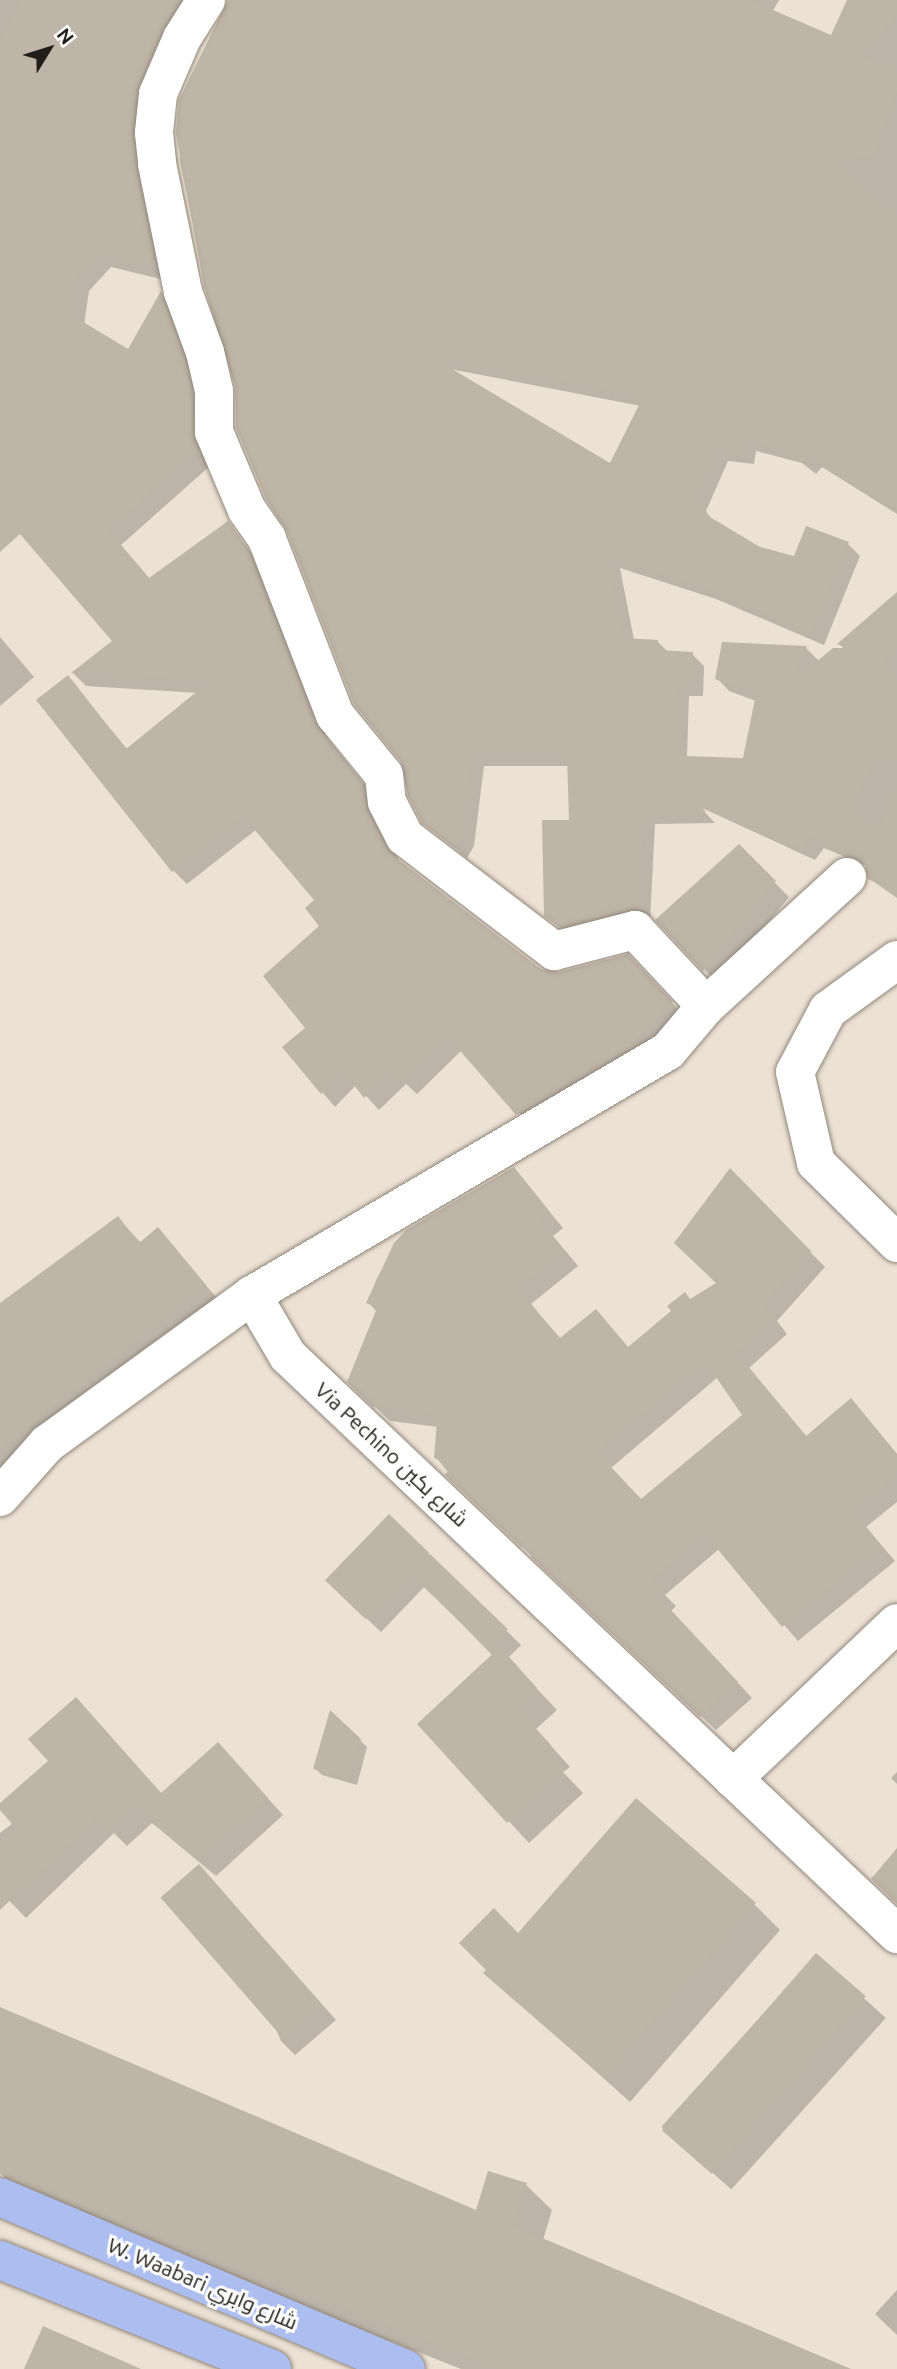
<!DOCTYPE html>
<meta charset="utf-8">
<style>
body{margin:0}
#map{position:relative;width:897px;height:2369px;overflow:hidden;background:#ece1d4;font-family:Ubuntu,Cairo,sans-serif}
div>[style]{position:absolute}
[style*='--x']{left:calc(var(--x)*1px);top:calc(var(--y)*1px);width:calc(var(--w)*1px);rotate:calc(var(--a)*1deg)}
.shadow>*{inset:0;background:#0003;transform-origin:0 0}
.building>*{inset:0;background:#beb4a7;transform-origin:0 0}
.roads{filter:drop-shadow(0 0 2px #91867b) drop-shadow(0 0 2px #91867b)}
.minor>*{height:38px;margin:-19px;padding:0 19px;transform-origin:19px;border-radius:19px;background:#fff}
.major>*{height:38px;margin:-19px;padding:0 19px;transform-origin:19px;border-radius:19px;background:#acbeef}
span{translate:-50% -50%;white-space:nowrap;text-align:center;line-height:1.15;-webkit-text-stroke:6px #fff;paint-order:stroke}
.street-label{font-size:21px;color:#211e19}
.north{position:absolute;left:14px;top:14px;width:70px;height:70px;-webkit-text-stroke:5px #fff;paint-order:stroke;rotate:52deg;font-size:19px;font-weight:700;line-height:28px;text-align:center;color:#211e19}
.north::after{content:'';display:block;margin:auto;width:24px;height:32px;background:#211e19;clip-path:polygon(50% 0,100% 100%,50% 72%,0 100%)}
</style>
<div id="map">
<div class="shadow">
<div style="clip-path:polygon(0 0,191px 0,151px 100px,169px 281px,111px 267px,89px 291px,84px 325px,128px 352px,161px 294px,174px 307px,197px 374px,211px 465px,121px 545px,150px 579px,228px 523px,261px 565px,328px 739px,376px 799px,381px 827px,401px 864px,540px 970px,560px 974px,642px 971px,685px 1017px,532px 1127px,462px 1050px,417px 1094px,406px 1084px,379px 1110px,356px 1085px,335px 1107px,285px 1048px,307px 1028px,322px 926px,317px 900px,257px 829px,187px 884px,173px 870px,68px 678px,128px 750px,199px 693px,86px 686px,73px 673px,115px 641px,0 503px)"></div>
<div style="clip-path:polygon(evenodd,229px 0,779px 0,772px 12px,832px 37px,848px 0,897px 0,897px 514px,822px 467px,816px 474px,802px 463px,756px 451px,754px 464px,728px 461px,706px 511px,712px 520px,760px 548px,795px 558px,848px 544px,860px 556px,824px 645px,716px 599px,620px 568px,634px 640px,657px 641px,668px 652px,692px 654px,704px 666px,703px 696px,689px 696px,687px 757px,745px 760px,756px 701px,729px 691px,717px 678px,806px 648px,819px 661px,845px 650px,840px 644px,897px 595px,897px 898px,870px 879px,867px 866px,824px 848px,815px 860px,700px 807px,715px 823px,655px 824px,650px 921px,572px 938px,546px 915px,571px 822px,569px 766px,484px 766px,474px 846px,467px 858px,424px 822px,403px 761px,237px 386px,206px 286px,180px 161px,181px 100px,229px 0,450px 369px,641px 406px,610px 465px,450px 369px)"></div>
<div style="clip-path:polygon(0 637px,34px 677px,0 706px)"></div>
<div style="clip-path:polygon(738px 846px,789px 897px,718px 984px,704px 969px)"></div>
<div style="clip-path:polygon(evenodd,514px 1169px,563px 1228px,553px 1236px,578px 1266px,531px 1304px,561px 1340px,596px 1311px,629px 1348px,718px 1283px,730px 1171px,825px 1267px,777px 1321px,787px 1334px,749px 1368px,807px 1437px,865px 1416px,897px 1454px,897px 1502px,866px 1527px,895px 1561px,798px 1641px,719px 1549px,665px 1595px,676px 1606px,671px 1611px,752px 1698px,716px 1730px,462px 1490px,436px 1457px,439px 1427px,390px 1421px,349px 1381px,377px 1312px,368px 1302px,377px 1278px,407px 1231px,514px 1169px,718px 1377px,744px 1415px,641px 1501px,611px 1468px,718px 1377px)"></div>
<div style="clip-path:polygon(118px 1218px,141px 1243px,158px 1229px,221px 1303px,0 1491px,0 1305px)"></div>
<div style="clip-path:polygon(389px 1516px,521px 1645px,508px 1658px,557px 1710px,536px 1729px,570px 1767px,563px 1772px,583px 1793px,529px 1843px,419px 1724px,493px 1656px,425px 1586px,381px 1632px,343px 1596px)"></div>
<div style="clip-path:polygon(76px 1699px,162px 1794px,234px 1761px,283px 1815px,216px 1876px,152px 1823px,127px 1846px,114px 1833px,26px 1918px,0 1891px,0 1833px,13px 1823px,0 1805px,50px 1761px)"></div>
<div style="clip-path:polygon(331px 1713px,367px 1747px,357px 1785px,322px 1775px,315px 1768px)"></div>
<div style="clip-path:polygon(897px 1772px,897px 1784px,891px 1778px)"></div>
<div style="clip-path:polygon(213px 1881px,336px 2020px,295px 2055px,281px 2041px)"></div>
<div style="clip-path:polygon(755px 1905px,780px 1930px,630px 2102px,486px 1973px)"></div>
<div style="left:816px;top:1955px;width:94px;height:231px;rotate:42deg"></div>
<div style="clip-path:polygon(0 2009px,477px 2212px,526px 2185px,552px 2210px,543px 2240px,828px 2369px,461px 2369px,23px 2196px,0 2173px)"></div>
<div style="clip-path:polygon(897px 2290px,897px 2335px,875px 2314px)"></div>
</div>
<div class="building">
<div style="clip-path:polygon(19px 0,180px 0,138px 86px,132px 131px,156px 269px,97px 254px,76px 277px,70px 314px,128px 349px,161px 291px,184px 358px,198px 450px,108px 530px,149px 578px,228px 521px,248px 549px,315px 723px,363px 784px,367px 812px,391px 854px,541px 969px,559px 972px,628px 954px,673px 1002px,627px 1050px,516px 1115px,448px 1037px,402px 1082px,392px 1071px,364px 1098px,343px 1071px,321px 1094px,282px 1047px,305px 1028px,263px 976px,319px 926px,305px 908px,314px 900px,243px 816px,172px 872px,36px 700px,68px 675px,126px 749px,210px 681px,71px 673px,112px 641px,20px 534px,0 552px,0 41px)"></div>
<div style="clip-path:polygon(evenodd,228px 0,750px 0,831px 35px,847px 0,897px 0,897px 17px,863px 56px,897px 69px,897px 92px,874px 159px,830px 154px,897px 217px,897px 511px,809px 456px,804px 463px,788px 452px,744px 440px,742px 453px,716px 449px,694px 501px,702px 504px,700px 511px,760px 547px,794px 556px,806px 526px,849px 542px,812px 634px,703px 588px,609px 558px,624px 638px,658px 640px,658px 650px,693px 652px,692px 685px,678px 684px,675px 750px,682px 750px,682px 756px,743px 758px,756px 694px,715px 679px,722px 642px,807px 646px,792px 682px,833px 648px,847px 648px,837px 644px,897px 592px,897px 647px,881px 667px,897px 679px,897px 760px,886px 753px,884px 760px,876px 757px,851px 814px,877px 830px,897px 786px,897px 893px,868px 879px,864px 859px,812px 837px,802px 849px,732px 817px,735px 811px,720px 812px,694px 799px,706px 812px,644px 813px,639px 909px,559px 927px,544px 916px,542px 820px,569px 820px,567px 755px,473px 754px,463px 833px,455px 848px,422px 823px,408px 796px,401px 762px,354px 704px,287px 531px,266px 499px,236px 428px,235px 386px,204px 286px,176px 133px,179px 100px,228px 0,432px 357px,643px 397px,610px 463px,432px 357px)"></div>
<div style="clip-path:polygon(739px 844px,776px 881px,703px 971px,655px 920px)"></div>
<div style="clip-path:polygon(evenodd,514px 1167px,550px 1212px,540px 1220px,564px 1250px,517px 1288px,560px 1338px,596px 1309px,628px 1347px,671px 1311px,667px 1306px,685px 1292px,690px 1299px,716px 1283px,674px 1243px,730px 1168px,811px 1251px,763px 1305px,774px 1318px,736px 1352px,806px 1436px,851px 1398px,897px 1454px,897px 1475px,853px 1511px,881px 1545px,782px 1627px,705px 1534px,652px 1579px,662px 1590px,657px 1595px,738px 1682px,700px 1717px,531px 1557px,534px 1553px,521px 1547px,445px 1475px,453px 1465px,434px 1458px,437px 1419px,429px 1420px,430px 1414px,373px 1407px,347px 1382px,377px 1308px,366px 1303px,394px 1243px,406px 1230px,514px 1167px,705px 1361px,742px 1415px,641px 1499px,597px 1452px,705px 1361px)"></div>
<div style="clip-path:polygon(118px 1216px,139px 1243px,158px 1227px,206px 1285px,0 1449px,0 1303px)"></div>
<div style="left:389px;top:1514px;width:56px;height:92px;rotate:44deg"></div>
<div style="left:430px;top:1554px;width:108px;height:28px;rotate:44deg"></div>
<div style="clip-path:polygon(500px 1647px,537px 1688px,517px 1708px,551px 1745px,544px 1751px,564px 1772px,507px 1823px,417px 1724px)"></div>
<div style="clip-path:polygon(76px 1697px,161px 1793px,218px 1742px,268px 1798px,198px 1861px,135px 1807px,109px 1830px,97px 1817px,0 1910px,0 1848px,18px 1831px,0 1810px,0 1803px,48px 1761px,28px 1739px)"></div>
<div style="clip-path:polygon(330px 1710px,361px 1739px,350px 1779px,313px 1769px)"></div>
<div style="clip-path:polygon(636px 1798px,756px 1903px,604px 2078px,483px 1973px,486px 1970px,459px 1943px,494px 1908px,518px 1933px)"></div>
<div style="clip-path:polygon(897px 1848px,897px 1904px,871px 1879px)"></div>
<div style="left:199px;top:1864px;width:188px;height:51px;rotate:49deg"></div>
<div style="left:816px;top:1953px;width:66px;height:235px;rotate:41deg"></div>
<div style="clip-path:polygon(0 2007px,476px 2210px,488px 2171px,527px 2183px,514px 2226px,851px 2369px,497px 2369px,0 2173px)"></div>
<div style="clip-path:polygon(43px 2326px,141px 2369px,24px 2369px)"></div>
</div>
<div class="roads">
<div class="minor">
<div style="--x:206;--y:0;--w:45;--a:122.3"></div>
<div style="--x:182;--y:38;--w:61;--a:113.2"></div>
<div style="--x:158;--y:94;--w:39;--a:96"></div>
<div style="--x:154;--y:133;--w:31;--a:84"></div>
<div style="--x:157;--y:164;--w:131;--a:78.5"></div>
<div style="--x:183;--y:292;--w:64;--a:69.9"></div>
<div style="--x:205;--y:352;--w:40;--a:77"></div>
<div style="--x:214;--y:391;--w:41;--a:90"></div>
<div style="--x:214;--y:432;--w:85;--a:67.1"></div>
<div style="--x:247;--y:510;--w:35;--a:55"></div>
<div style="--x:267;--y:539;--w:189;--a:68.9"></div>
<div style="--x:335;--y:715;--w:77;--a:50.8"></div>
<div style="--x:384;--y:775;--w:27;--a:84"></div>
<div style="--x:387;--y:802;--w:39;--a:63"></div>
<div style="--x:405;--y:837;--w:188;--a:37.4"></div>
<div style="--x:554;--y:951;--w:84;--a:-14.5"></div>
<div style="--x:635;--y:930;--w:104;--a:46.9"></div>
<div style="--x:847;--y:877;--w:191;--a:137.5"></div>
<div style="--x:706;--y:1006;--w:59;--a:130.2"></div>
<div style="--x:668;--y:1051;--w:482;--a:149.6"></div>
<div style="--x:252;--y:1295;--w:71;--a:59.5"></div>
<div style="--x:288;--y:1356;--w:840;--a:43.5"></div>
<div style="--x:897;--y:960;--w:85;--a:144.1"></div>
<div style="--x:828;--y:1010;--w:70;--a:118"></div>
<div style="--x:795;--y:1072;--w:93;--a:77"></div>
<div style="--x:816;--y:1163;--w:114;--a:44.6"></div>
<div style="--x:0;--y:1497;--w:71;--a:-48.4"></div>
<div style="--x:47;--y:1444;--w:253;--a:-36"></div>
<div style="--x:733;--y:1779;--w:226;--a:-43.6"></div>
</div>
<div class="major">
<div style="--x:0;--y:2197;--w:441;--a:23"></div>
<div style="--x:0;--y:2260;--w:293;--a:21.8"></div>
</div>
</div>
<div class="street-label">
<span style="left:392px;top:1454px;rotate:43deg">Via Pechino شارع بكين</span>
<span style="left:203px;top:2283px;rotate:23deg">W. Waabari شارع وابري</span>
</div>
<div class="north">N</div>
</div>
